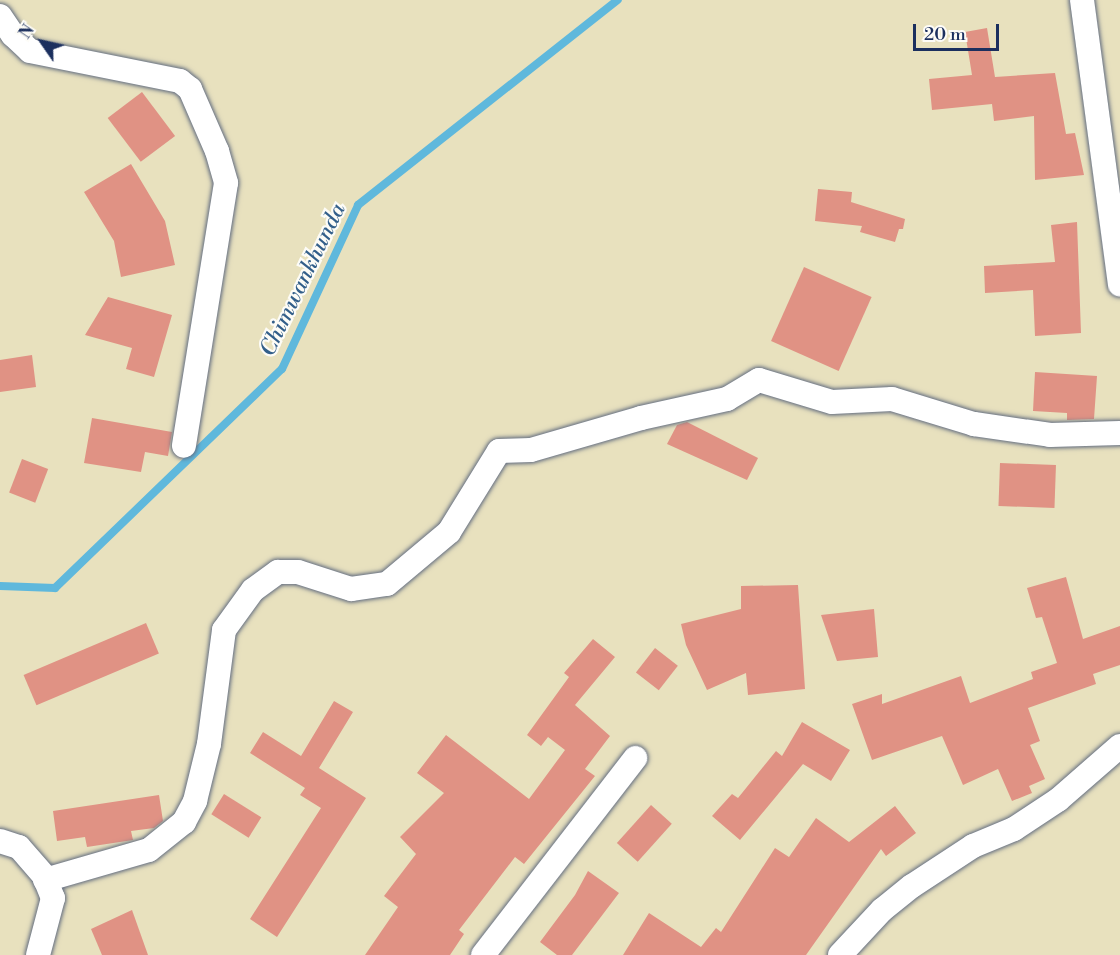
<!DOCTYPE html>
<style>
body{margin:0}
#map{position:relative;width:1120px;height:955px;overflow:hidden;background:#e8e1be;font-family:"Libre Bodoni",serif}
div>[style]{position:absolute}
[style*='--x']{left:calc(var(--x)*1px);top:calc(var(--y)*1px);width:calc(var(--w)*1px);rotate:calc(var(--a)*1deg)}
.stream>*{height:8px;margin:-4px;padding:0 4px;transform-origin:4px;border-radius:4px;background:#5fb8dc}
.building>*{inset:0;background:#e09284;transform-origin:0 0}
.roads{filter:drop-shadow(0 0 2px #636d80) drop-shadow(0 0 2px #636d80)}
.minor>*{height:24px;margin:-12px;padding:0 12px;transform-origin:12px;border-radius:12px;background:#fff}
span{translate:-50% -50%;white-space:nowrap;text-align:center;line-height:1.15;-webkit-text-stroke:4.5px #fdfcf7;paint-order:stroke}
.water-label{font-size:22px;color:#335f8a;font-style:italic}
.north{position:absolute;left:12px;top:12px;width:60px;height:60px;-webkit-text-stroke:4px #fdfcf7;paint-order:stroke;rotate:304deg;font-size:16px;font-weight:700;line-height:24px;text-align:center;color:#1b2f5e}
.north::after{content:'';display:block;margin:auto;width:21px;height:27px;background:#1b2f5e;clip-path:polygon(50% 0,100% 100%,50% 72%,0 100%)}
.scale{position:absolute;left:913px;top:24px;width:86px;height:27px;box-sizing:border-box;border:3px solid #1b2f5e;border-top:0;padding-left:8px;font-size:18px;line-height:21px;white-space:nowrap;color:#1b2f5e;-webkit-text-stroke:4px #fdfcf7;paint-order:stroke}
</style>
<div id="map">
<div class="stream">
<div style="--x:0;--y:586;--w:55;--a:2.1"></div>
<div style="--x:55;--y:588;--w:315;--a:-44"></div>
<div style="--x:282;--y:369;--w:181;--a:-65.1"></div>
<div style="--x:358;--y:205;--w:331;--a:-38.3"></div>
</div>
<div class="building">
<div style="clip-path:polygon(987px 28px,995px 77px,1055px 73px,1066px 134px,1075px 133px,1084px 175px,1035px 180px,1034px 116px,994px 121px,992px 104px,932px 110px,929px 79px,972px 75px,965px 32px)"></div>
<div style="left:142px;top:92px;width:55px;height:43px;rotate:53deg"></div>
<div style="clip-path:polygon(131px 164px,165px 221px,175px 265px,121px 277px,114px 241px,84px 192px)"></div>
<div style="clip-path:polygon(818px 189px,852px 192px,851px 202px,905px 219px,903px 229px,899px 229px,895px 242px,860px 232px,862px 226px,815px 221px)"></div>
<div style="clip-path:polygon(1077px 222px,1081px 333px,1035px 336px,1033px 290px,985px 293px,984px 266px,1055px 262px,1051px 225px)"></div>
<div style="left:804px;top:267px;width:74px;height:81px;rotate:24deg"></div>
<div style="clip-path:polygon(108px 297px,172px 315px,154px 377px,126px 369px,132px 348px,85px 335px)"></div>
<div style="clip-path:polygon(32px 355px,36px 387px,0 392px,0 360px)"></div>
<div style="clip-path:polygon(1035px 372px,1097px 376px,1094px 419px,1067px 420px,1067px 413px,1033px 411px)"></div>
<div style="clip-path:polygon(92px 418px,172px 432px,168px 456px,145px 452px,141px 472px,84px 463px)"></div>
<div style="clip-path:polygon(687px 422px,758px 458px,747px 480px,667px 444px,677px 425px)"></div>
<div style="left:22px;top:459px;width:28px;height:36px;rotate:21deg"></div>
<div style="left:1000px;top:463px;width:56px;height:43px;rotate:2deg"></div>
<div style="clip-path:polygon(1066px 577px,1083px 639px,1120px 626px,1120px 665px,1093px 674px,1096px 684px,1028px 708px,1040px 741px,1030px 745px,1045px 779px,1029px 786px,1032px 793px,1012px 801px,998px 769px,963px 785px,942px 736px,872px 760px,852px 704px,882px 694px,882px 704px,961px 676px,970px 703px,1033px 679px,1031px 672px,1057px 663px,1042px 617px,1036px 618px,1027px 588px)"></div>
<div style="clip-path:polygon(798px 585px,805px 689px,748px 695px,746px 673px,707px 690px,686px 645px,681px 624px,741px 609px,741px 586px)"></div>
<div style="clip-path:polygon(874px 609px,878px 657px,837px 661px,821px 615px)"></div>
<div style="left:146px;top:623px;width:33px;height:133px;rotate:67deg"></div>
<div style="clip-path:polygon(593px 639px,615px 657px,575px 705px,610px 736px,585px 769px,595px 776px,524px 864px,515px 857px,459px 930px,464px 934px,450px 955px,365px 955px,398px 907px,384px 896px,416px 854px,400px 837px,444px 793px,417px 773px,446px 735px,529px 799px,565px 750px,548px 737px,541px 746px,527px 735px,569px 677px,564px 673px)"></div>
<div style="left:655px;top:648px;width:29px;height:31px;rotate:38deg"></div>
<div style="clip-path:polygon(334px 701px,353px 712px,319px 768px,366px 798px,277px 937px,250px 919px,321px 808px,300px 795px,305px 788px,250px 753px,263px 732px,301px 756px)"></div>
<div style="clip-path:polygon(802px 722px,850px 750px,831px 781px,803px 764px,740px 840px,712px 816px,732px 794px,738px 798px,776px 751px,782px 756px)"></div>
<div style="left:224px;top:794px;width:44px;height:24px;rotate:32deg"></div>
<div style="clip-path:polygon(159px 795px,163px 821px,154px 828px,131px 831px,133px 840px,87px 847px,85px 837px,57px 841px,53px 811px)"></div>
<div style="left:651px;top:805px;width:28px;height:51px;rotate:42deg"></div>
<div style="clip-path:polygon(895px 806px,916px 833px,886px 856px,881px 849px,806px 955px,623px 955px,649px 913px,701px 947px,716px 928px,721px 932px,775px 848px,789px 857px,816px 818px,849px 842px)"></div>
<div style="clip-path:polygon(588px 871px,619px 893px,572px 955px,557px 955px,540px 942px,575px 895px)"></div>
<div style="clip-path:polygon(132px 910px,148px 955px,102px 955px,91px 929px)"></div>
</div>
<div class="roads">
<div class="minor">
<div style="--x:1082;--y:0;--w:287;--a:82.4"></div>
<div style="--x:0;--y:16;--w:23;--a:56"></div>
<div style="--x:13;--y:35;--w:23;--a:43"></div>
<div style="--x:30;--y:51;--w:153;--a:11.3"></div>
<div style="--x:180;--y:81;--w:13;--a:39"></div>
<div style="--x:190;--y:89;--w:68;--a:66.5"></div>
<div style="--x:217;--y:151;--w:33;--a:74"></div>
<div style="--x:226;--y:183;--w:266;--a:99.1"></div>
<div style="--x:0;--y:841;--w:20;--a:18"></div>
<div style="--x:19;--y:847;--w:38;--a:49"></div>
<div style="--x:44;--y:876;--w:24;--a:68"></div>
<div style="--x:53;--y:898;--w:59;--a:104.7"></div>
<div style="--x:45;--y:880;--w:108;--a:-16.1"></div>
<div style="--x:149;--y:850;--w:45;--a:-38.7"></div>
<div style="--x:184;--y:822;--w:24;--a:-62"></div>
<div style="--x:195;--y:801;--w:59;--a:-76.2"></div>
<div style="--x:209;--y:744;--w:115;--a:-82.5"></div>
<div style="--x:224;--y:630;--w:49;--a:-54.1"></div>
<div style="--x:253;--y:590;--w:31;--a:-36"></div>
<div style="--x:278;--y:572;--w:20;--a:0"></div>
<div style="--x:298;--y:572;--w:56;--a:17.8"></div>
<div style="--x:351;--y:589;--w:36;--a:-8"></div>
<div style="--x:387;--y:584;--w:81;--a:-40"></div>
<div style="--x:449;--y:532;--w:95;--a:-58.3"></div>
<div style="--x:499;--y:451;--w:32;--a:-2"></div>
<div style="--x:531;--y:450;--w:115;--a:-16.2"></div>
<div style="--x:641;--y:418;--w:88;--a:-12.5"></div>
<div style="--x:727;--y:399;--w:37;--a:-31"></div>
<div style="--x:759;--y:380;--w:76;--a:16.8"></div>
<div style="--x:832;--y:402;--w:60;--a:-2.9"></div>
<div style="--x:892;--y:399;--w:86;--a:17"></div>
<div style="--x:974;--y:424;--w:77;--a:8.2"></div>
<div style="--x:1050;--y:435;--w:70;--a:-1.6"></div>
<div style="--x:483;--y:955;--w:249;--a:-52.3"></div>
<div style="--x:840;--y:955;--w:62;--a:-47"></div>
<div style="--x:882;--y:910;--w:38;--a:-39"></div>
<div style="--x:912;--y:886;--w:73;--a:-33.3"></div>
<div style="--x:973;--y:846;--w:44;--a:-22.5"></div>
<div style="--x:1014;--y:829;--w:53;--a:-33.4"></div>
<div style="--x:1058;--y:800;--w:82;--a:-41.1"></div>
</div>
</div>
<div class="water-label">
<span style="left:303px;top:280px;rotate:-64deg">Chimwankhunda</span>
</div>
<div class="north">N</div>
<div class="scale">20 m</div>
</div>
